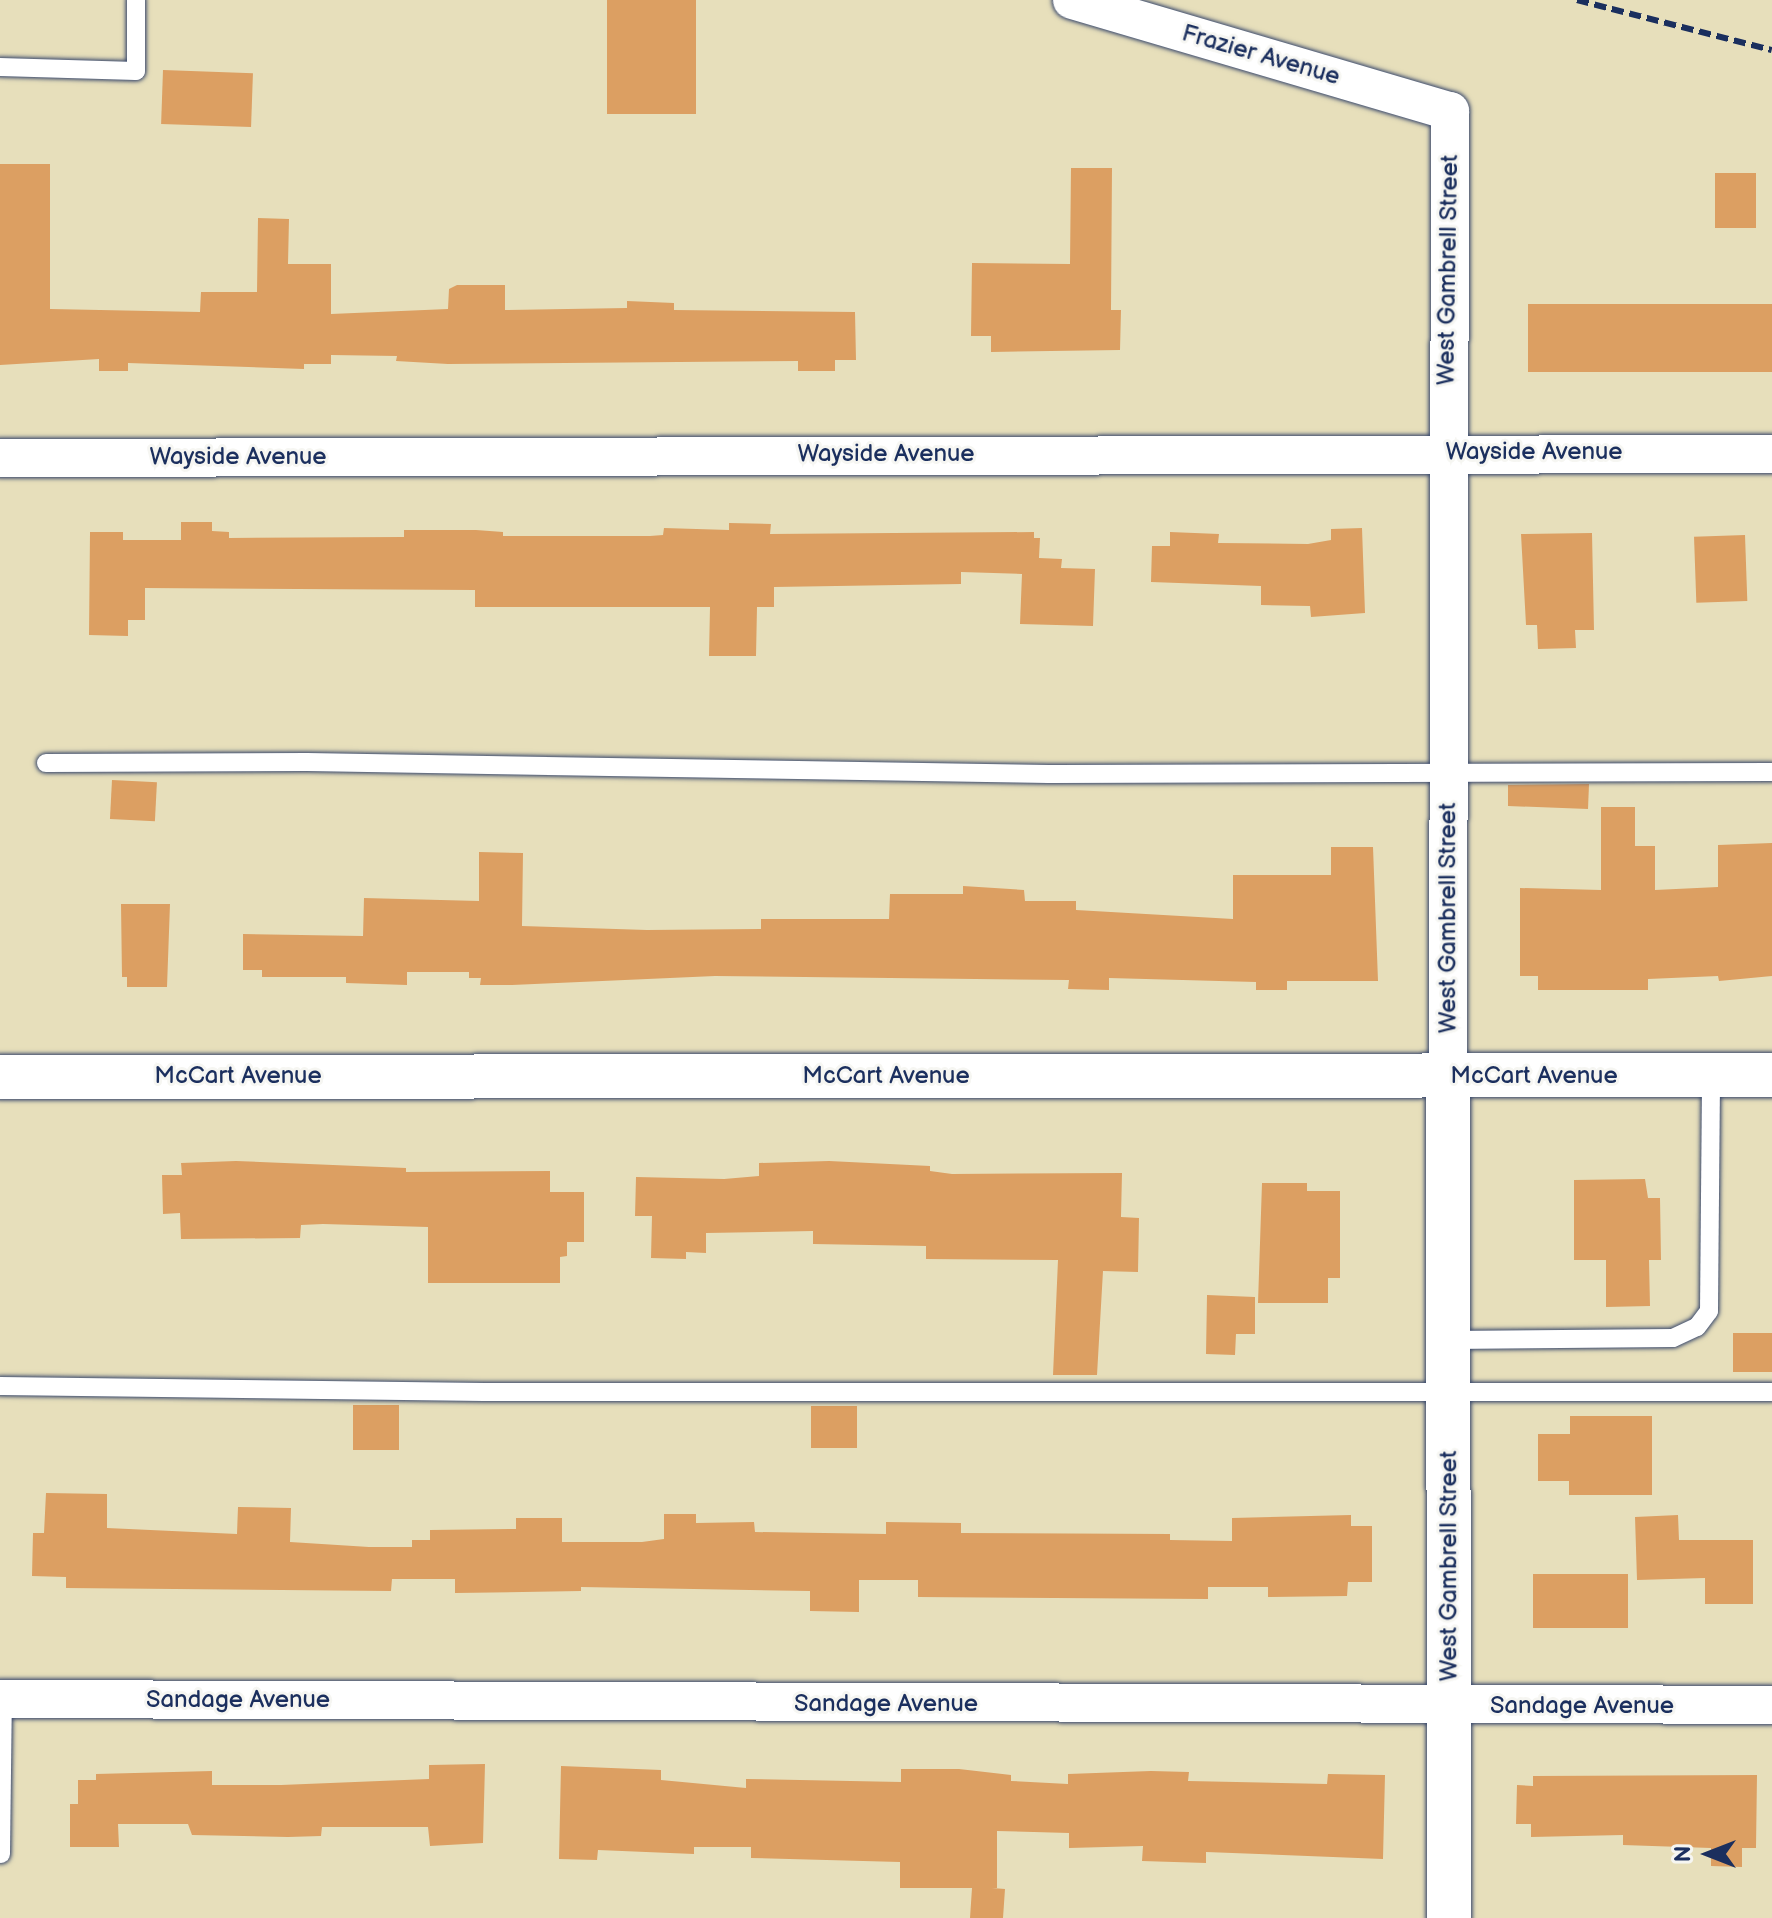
<!DOCTYPE html>
<style>
body{margin:0}
#map{position:relative;width:1772px;height:1918px;overflow:hidden;background:#e7dfbb;font-family:"Balsamiq Sans",sans-serif}
div>[style]{position:absolute}
[style*='--x']{left:calc(var(--x)*1px);top:calc(var(--y)*1px);width:calc(var(--w)*1px);rotate:calc(var(--a)*1deg)}
.building>*{inset:0;background:#dc9f62;transform-origin:0 0}
.roads{filter:drop-shadow(0 0 2px #3a496c) drop-shadow(0 0 2px #3a496c)}
.service>*{height:18px;margin:-9px;padding:0 9px;transform-origin:9px;border-radius:9px;background:#fff}
.minor>*{height:38px;margin:-19px;padding:0 19px;transform-origin:19px;border-radius:19px;background:#fff}
.tertiary>*{height:44px;margin:-22px;padding:0 22px;transform-origin:22px;border-radius:22px;background:#fff}
.secondary>*{height:44px;margin:-22px;padding:0 22px;transform-origin:22px;border-radius:22px;background:#fff}
.rail>*{height:6px;margin-top:-3px;transform-origin:0;background:repeating-linear-gradient(90deg,#1b2f5e 0 12px,transparent 0 18px)}
span{translate:-50% -50%;white-space:nowrap;text-align:center;line-height:1.15;-webkit-text-stroke:6px #f6f6f2;paint-order:stroke}
.street-label{font-size:24px;color:#1b2f5e}
.north{position:absolute;left:1668px;top:1814px;width:80px;height:80px;-webkit-text-stroke:6px #f6f6f2;paint-order:stroke;rotate:270deg;font-size:22px;font-weight:700;line-height:32px;text-align:center;color:#1b2f5e}
.north::after{content:'';display:block;margin:auto;width:28px;height:36px;background:#1b2f5e;clip-path:polygon(50% 0,100% 100%,50% 72%,0 100%)}
</style>
<div id="map">
<div class="building">
<div style="left:607px;top:0;width:89px;height:114px"></div>
<div style="left:163px;top:70px;width:90px;height:54px;rotate:2deg"></div>
<div style="clip-path:polygon(0 164px,50px 164px,50px 309px,200px 312px,201px 292px,257px 292px,258px 218px,289px 219px,288px 264px,331px 264px,331px 314px,448px 309px,449px 289px,457px 285px,505px 285px,505px 310px,627px 308px,627px 301px,674px 303px,674px 310px,855px 312px,856px 360px,835px 360px,835px 371px,798px 371px,798px 361px,448px 364px,396px 361px,397px 356px,331px 355px,331px 364px,304px 364px,304px 369px,128px 363px,128px 371px,99px 371px,99px 359px,0 365px)"></div>
<div style="clip-path:polygon(1071px 168px,1112px 168px,1111px 310px,1121px 310px,1120px 350px,991px 352px,991px 336px,971px 336px,972px 263px,1070px 264px)"></div>
<div style="left:1715px;top:173px;width:41px;height:55px"></div>
<div style="left:1528px;top:304px;width:244px;height:68px"></div>
<div style="clip-path:polygon(181px 522px,212px 522px,212px 531px,229px 532px,229px 538px,404px 537px,404px 530px,476px 530px,503px 532px,503px 536px,650px 536px,663px 535px,664px 528px,729px 530px,729px 523px,771px 524px,770px 534px,1034px 532px,1034px 538px,1040px 538px,1039px 558px,1062px 559px,1061px 568px,1095px 569px,1093px 626px,1020px 624px,1022px 574px,961px 572px,961px 584px,774px 587px,774px 607px,757px 607px,756px 656px,709px 656px,710px 607px,475px 607px,475px 590px,145px 588px,145px 620px,128px 620px,128px 636px,89px 635px,90px 532px,123px 532px,123px 540px,181px 540px)"></div>
<div style="clip-path:polygon(1362px 528px,1365px 613px,1311px 617px,1310px 606px,1261px 605px,1261px 586px,1151px 582px,1152px 546px,1170px 546px,1170px 532px,1219px 534px,1218px 543px,1308px 544px,1331px 540px,1331px 529px)"></div>
<div style="clip-path:polygon(1592px 533px,1594px 630px,1575px 630px,1576px 648px,1538px 649px,1537px 625px,1526px 625px,1521px 534px)"></div>
<div style="left:1745px;top:535px;width:66px;height:51px;rotate:88deg"></div>
<div style="left:112px;top:780px;width:45px;height:39px;rotate:3deg"></div>
<div style="clip-path:polygon(1589px 784px,1588px 809px,1508px 806px,1508px 785px)"></div>
<div style="clip-path:polygon(1601px 807px,1635px 807px,1635px 846px,1655px 846px,1655px 890px,1718px 887px,1718px 845px,1772px 843px,1772px 976px,1719px 981px,1718px 976px,1648px 979px,1648px 990px,1538px 990px,1538px 976px,1520px 976px,1520px 888px,1601px 890px)"></div>
<div style="clip-path:polygon(1331px 847px,1373px 847px,1378px 981px,1287px 981px,1287px 990px,1256px 990px,1256px 982px,1109px 978px,1109px 990px,1068px 989px,1069px 980px,715px 976px,512px 985px,480px 985px,481px 978px,469px 978px,469px 972px,407px 972px,407px 985px,346px 983px,346px 977px,262px 977px,262px 970px,243px 970px,243px 934px,363px 936px,364px 898px,479px 901px,479px 852px,523px 853px,522px 926px,647px 930px,761px 929px,761px 919px,889px 919px,890px 894px,963px 894px,963px 886px,1024px 890px,1025px 901px,1076px 901px,1076px 910px,1233px 919px,1233px 875px,1331px 875px)"></div>
<div style="clip-path:polygon(121px 904px,170px 904px,167px 987px,127px 987px,127px 977px,122px 977px)"></div>
<div style="clip-path:polygon(236px 1161px,406px 1168px,406px 1172px,550px 1171px,550px 1192px,584px 1192px,584px 1242px,567px 1242px,567px 1256px,560px 1257px,560px 1283px,428px 1283px,428px 1227px,323px 1224px,301px 1225px,300px 1238px,181px 1239px,180px 1213px,163px 1214px,162px 1175px,182px 1175px,181px 1163px)"></div>
<div style="clip-path:polygon(829px 1161px,930px 1166px,930px 1171px,952px 1174px,1122px 1173px,1121px 1217px,1139px 1218px,1138px 1272px,1103px 1271px,1097px 1375px,1053px 1375px,1058px 1260px,926px 1259px,926px 1246px,813px 1244px,813px 1231px,706px 1233px,706px 1253px,686px 1252px,686px 1259px,651px 1258px,652px 1216px,635px 1216px,636px 1177px,724px 1179px,759px 1176px,759px 1163px)"></div>
<div style="clip-path:polygon(1645px 1179px,1648px 1198px,1660px 1198px,1661px 1260px,1649px 1260px,1650px 1306px,1606px 1307px,1606px 1260px,1574px 1260px,1574px 1180px)"></div>
<div style="clip-path:polygon(1262px 1183px,1307px 1183px,1307px 1191px,1340px 1191px,1340px 1278px,1328px 1278px,1328px 1303px,1258px 1303px)"></div>
<div style="clip-path:polygon(1207px 1295px,1255px 1297px,1255px 1334px,1236px 1334px,1235px 1355px,1206px 1354px)"></div>
<div style="left:1733px;top:1333px;width:39px;height:39px"></div>
<div style="left:399px;top:1405px;width:45px;height:46px;rotate:90deg"></div>
<div style="left:811px;top:1406px;width:46px;height:42px"></div>
<div style="clip-path:polygon(1570px 1416px,1652px 1416px,1652px 1495px,1569px 1495px,1569px 1481px,1538px 1481px,1538px 1434px,1570px 1434px)"></div>
<div style="clip-path:polygon(46px 1493px,107px 1494px,107px 1528px,237px 1534px,238px 1507px,291px 1508px,290px 1542px,369px 1547px,412px 1547px,412px 1540px,430px 1540px,430px 1530px,516px 1529px,516px 1518px,562px 1518px,562px 1542px,642px 1542px,664px 1539px,664px 1514px,696px 1514px,696px 1523px,754px 1522px,755px 1532px,886px 1534px,886px 1522px,961px 1523px,961px 1533px,1170px 1534px,1170px 1540px,1232px 1541px,1232px 1518px,1351px 1515px,1351px 1526px,1372px 1526px,1372px 1582px,1348px 1582px,1347px 1596px,1268px 1597px,1268px 1587px,1208px 1587px,1208px 1599px,918px 1597px,918px 1580px,859px 1580px,859px 1612px,810px 1611px,810px 1591px,581px 1587px,581px 1591px,455px 1593px,455px 1579px,392px 1579px,391px 1591px,66px 1588px,66px 1577px,32px 1576px,33px 1533px,44px 1533px)"></div>
<div style="clip-path:polygon(1678px 1515px,1679px 1540px,1753px 1540px,1753px 1604px,1705px 1604px,1705px 1578px,1637px 1580px,1635px 1517px)"></div>
<div style="left:1533px;top:1574px;width:95px;height:54px"></div>
<div style="clip-path:polygon(485px 1764px,483px 1843px,430px 1846px,428px 1827px,322px 1827px,321px 1836px,288px 1837px,192px 1835px,188px 1824px,118px 1824px,119px 1847px,70px 1847px,70px 1804px,78px 1804px,78px 1780px,96px 1780px,96px 1774px,212px 1771px,212px 1785px,281px 1785px,429px 1779px,429px 1765px)"></div>
<div style="clip-path:polygon(561px 1766px,661px 1770px,661px 1780px,746px 1788px,746px 1779px,901px 1782px,901px 1769px,959px 1769px,1011px 1775px,1011px 1781px,1068px 1784px,1068px 1774px,1151px 1771px,1189px 1772px,1188px 1781px,1327px 1784px,1328px 1774px,1385px 1775px,1383px 1859px,1206px 1852px,1206px 1863px,1142px 1861px,1143px 1846px,1069px 1848px,1069px 1833px,997px 1831px,997px 1888px,992px 1888px,1005px 1889px,1003px 1918px,970px 1918px,972px 1888px,900px 1888px,900px 1862px,751px 1858px,751px 1847px,694px 1847px,694px 1854px,598px 1850px,597px 1860px,559px 1859px)"></div>
<div style="clip-path:polygon(1757px 1775px,1756px 1848px,1742px 1848px,1742px 1867px,1711px 1866px,1711px 1848px,1623px 1845px,1623px 1835px,1531px 1837px,1531px 1824px,1516px 1824px,1517px 1785px,1533px 1786px,1533px 1776px)"></div>
</div>
<div class="roads">
<div class="service">
<div style="--x:0;--y:67;--w:136;--a:1.7"></div>
<div style="--x:136;--y:71;--w:71;--a:-90"></div>
<div style="--x:46;--y:763;--w:261;--a:-0.2"></div>
<div style="--x:307;--y:762;--w:742;--a:0.93"></div>
<div style="--x:1049;--y:774;--w:723;--a:-0.16"></div>
<div style="--x:1449;--y:1340;--w:224;--a:-0.5"></div>
<div style="--x:1673;--y:1338;--w:26;--a:-25"></div>
<div style="--x:1697;--y:1327;--w:20;--a:-53"></div>
<div style="--x:1709;--y:1311;--w:235;--a:-89.5"></div>
<div style="--x:0;--y:1386;--w:484;--a:0.7"></div>
<div style="--x:484;--y:1392;--w:1288;--a:0"></div>
<div style="--x:1;--y:1854;--w:155;--a:-89.3"></div>
</div>
<div class="minor">
<div style="--x:1072;--y:0;--w:394;--a:16.4"></div>
<div style="--x:1450;--y:111;--w:965;--a:90.12"></div>
<div style="--x:0;--y:458;--w:1772;--a:-0.13"></div>
<div style="--x:0;--y:1699;--w:1772;--a:0.19"></div>
</div>
<div class="tertiary">
<div style="--x:1448;--y:1076;--w:842;--a:89.93"></div>
</div>
<div class="secondary">
<div style="--x:0;--y:1077;--w:1772;--a:-0.06"></div>
</div>
</div>
<div class="rail">
<div style="--x:1577;--y:0;--w:201;--a:14.4"></div>
</div>
<div class="street-label">
<span style="left:1261px;top:55px;rotate:16deg">Frazier Avenue</span>
<span style="left:1448px;top:270px;rotate:-89deg">West Gambrell Street</span>
<span style="left:1534px;top:452px">Wayside Avenue</span>
<span style="left:886px;top:454px">Wayside Avenue</span>
<span style="left:238px;top:457px">Wayside Avenue</span>
<span style="left:1448px;top:918px;rotate:-90deg">West Gambrell Street</span>
<span style="left:238px;top:1076px">McCart Avenue</span>
<span style="left:886px;top:1076px">McCart Avenue</span>
<span style="left:1534px;top:1076px">McCart Avenue</span>
<span style="left:1449px;top:1566px;rotate:-90deg">West Gambrell Street</span>
<span style="left:238px;top:1700px">Sandage Avenue</span>
<span style="left:886px;top:1704px">Sandage Avenue</span>
<span style="left:1582px;top:1706px">Sandage Avenue</span>
</div>
<div class="north">N</div>
</div>
